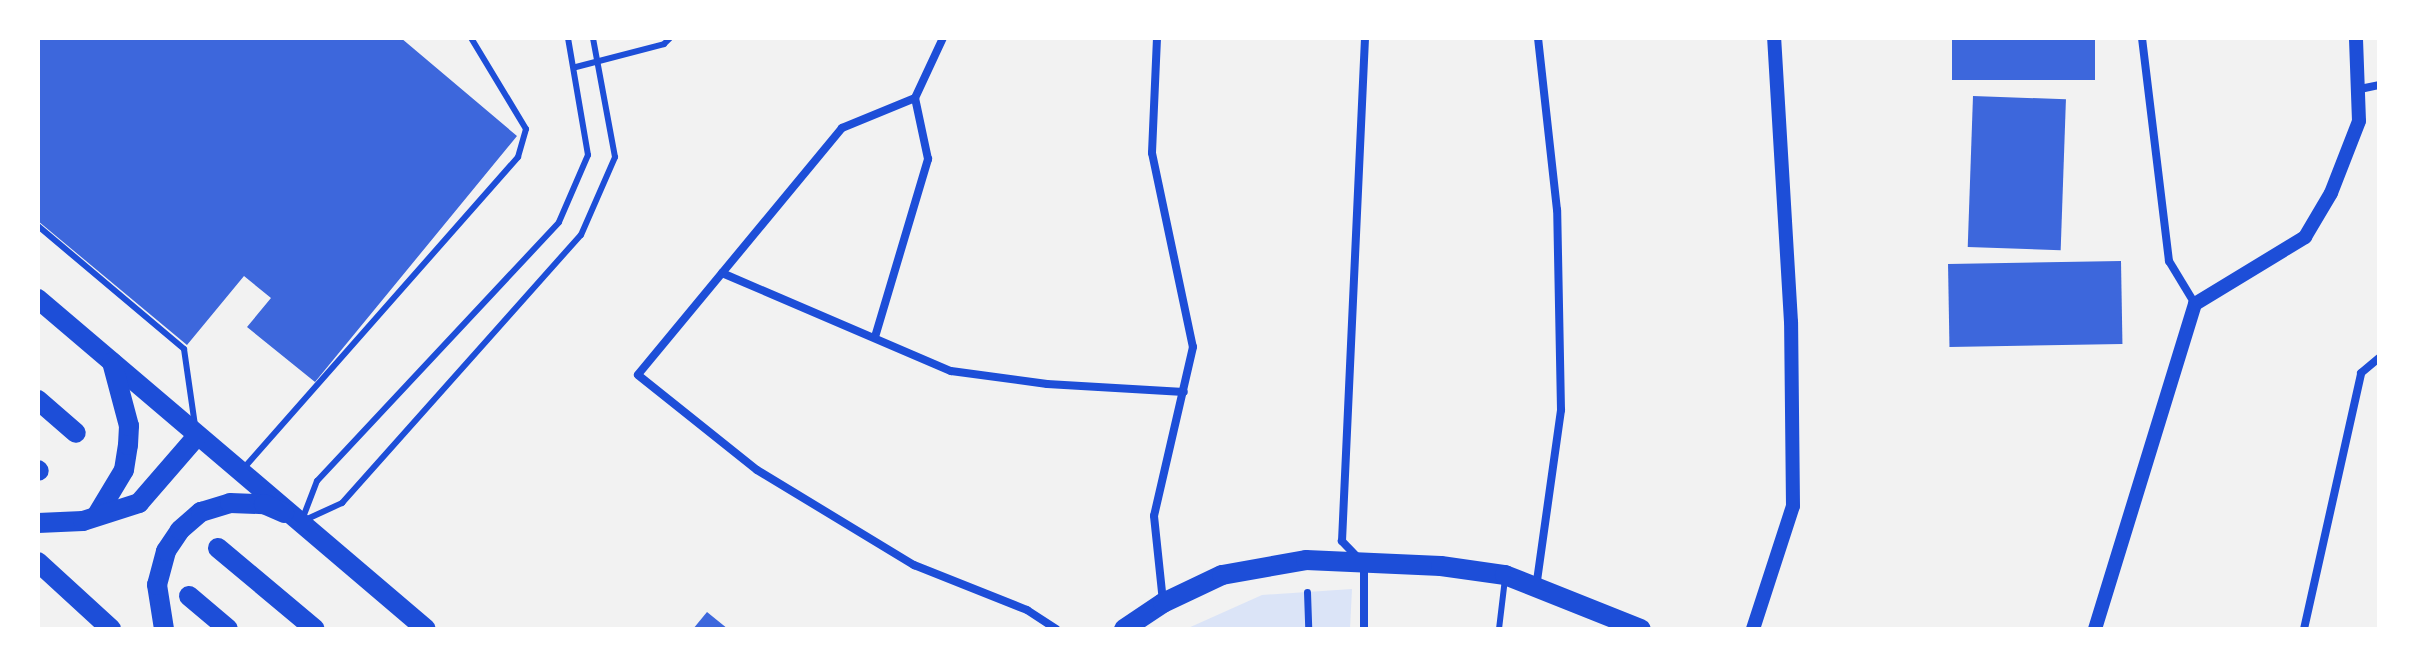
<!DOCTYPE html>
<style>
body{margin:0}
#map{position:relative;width:2417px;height:667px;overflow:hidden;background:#f2f2f2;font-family:"Varela Round",sans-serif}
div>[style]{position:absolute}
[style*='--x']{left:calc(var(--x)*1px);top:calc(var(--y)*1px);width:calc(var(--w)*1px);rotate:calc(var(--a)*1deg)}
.green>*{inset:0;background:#dbe4f7}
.building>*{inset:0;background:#3d67dc;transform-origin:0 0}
.service>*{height:6px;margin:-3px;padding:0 3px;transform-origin:3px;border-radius:3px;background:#1d4ed8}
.pedestrian>*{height:7px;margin:-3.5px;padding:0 3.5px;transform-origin:3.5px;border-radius:3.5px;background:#1d4ed8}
.minor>*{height:8px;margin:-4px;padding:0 4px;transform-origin:4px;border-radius:4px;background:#1d4ed8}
.tertiary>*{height:14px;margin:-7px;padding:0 7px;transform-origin:7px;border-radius:7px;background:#1d4ed8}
.primary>*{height:20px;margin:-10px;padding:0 10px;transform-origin:10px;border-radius:10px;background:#1d4ed8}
span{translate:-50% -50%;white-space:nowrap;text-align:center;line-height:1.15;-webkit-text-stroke:8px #fff;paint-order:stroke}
.frame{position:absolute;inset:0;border:40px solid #fff;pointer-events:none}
</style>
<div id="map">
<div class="green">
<div style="clip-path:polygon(1352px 589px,1350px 629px,1186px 629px,1262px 595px)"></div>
</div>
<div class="building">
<div style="clip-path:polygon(38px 38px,401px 38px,517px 136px,315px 382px,247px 327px,271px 298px,244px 276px,187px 345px,38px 221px)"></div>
<div style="left:1952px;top:38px;width:143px;height:42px"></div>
<div style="left:1973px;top:96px;width:93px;height:151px;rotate:2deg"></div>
<div style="left:2121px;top:261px;width:83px;height:173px;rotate:89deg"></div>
<div style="clip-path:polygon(707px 612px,728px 629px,693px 629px)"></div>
</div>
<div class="service">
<div style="--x:576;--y:67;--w:91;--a:-14.6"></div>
<div style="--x:664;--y:44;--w:8;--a:-45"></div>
<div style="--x:38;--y:226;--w:191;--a:40.1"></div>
<div style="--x:184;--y:349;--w:77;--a:81.8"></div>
<div style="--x:243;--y:469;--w:416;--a:-48.6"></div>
<div style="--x:518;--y:157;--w:29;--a:-74"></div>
<div style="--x:526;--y:129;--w:106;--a:-121.1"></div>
<div style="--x:302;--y:520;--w:42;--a:-69"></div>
<div style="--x:317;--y:481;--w:354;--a:-46.9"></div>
<div style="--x:559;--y:222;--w:73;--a:-66.6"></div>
<div style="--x:588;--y:155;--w:119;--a:-99.7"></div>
<div style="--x:305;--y:520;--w:41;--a:-24.7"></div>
<div style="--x:342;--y:503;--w:359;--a:-48.3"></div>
<div style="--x:581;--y:235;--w:85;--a:-66.4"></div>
<div style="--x:615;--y:157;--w:121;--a:-100.5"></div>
<div style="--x:1499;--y:629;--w:50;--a:-83.2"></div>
</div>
<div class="pedestrian">
<div style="--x:1307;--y:592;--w:37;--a:88"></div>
</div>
<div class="minor">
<div style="--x:1157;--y:38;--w:115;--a:92.5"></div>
<div style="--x:1152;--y:153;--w:198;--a:78.1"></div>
<div style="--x:1193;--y:347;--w:173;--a:103"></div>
<div style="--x:1154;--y:516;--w:86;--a:84"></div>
<div style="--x:2142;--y:38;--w:225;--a:83.1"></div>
<div style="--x:2169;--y:261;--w:50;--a:58.8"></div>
<div style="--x:2360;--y:89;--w:19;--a:-12"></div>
<div style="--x:915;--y:98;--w:79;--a:157.7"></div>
<div style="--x:842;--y:128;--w:320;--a:129.6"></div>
<div style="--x:638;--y:375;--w:152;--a:38.6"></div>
<div style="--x:757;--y:470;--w:184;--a:31.2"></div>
<div style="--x:914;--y:565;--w:122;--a:21.7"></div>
<div style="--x:1027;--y:610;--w:35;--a:33"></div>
<div style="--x:722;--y:273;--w:249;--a:23.2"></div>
<div style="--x:951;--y:371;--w:97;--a:7.7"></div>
<div style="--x:1047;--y:384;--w:137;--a:3.3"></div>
<div style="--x:875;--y:337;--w:186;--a:-73.4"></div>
<div style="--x:928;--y:159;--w:62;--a:-102"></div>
<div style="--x:915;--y:98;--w:66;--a:-65"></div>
<div style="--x:1536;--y:588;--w:180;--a:-82"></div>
<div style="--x:1561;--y:410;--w:200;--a:-91.1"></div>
<div style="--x:1557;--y:210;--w:173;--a:-96.3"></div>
<div style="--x:1364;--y:629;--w:65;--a:-90"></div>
<div style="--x:1364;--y:564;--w:32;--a:-134"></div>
<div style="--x:1342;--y:541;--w:504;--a:-87.38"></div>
<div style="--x:2304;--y:629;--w:262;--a:-77.4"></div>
<div style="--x:2361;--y:373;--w:23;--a:-40"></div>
</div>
<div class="tertiary">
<div style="--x:1753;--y:629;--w:129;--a:-72"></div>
<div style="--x:1793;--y:506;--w:184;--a:-90.6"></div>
<div style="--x:1791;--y:322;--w:285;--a:-93.4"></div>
<div style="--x:2095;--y:629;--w:340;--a:-72.9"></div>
<div style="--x:2195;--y:304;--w:129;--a:-31.3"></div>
<div style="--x:2305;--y:237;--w:51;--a:-59.4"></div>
<div style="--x:2331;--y:193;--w:77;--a:-68.7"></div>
<div style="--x:2359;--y:121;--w:83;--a:-92.1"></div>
</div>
<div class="primary">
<div style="--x:38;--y:299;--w:509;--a:40.38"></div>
<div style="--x:38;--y:400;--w:50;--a:41"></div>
<div style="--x:38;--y:470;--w:1;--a:45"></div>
<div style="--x:97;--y:515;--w:52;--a:-59"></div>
<div style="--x:124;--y:470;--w:25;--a:-81"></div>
<div style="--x:128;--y:445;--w:19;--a:-87"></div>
<div style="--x:129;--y:426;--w:66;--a:-104.9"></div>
<div style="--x:38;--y:523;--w:45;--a:-2.5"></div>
<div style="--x:83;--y:521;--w:59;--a:-17.8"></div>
<div style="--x:139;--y:503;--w:89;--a:-49.1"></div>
<div style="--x:218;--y:548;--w:126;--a:39.9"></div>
<div style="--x:38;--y:562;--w:99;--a:42.5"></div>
<div style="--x:189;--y:596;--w:51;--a:40.2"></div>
<div style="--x:164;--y:629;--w:45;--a:-99"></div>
<div style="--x:157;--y:585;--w:35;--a:-75"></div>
<div style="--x:166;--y:551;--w:25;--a:-56"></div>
<div style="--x:180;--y:530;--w:28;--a:-41"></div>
<div style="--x:201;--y:512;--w:30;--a:-17"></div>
<div style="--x:230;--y:503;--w:34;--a:2"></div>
<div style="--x:264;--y:504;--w:22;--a:24"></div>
<div style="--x:1124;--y:629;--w:47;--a:-33.7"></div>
<div style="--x:1163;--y:603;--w:65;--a:-25.4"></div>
<div style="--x:1222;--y:575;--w:85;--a:-10.1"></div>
<div style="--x:1306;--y:560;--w:135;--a:2.5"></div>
<div style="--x:1441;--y:566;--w:65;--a:8"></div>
<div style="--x:1505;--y:575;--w:146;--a:21.7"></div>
</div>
<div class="frame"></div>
</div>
